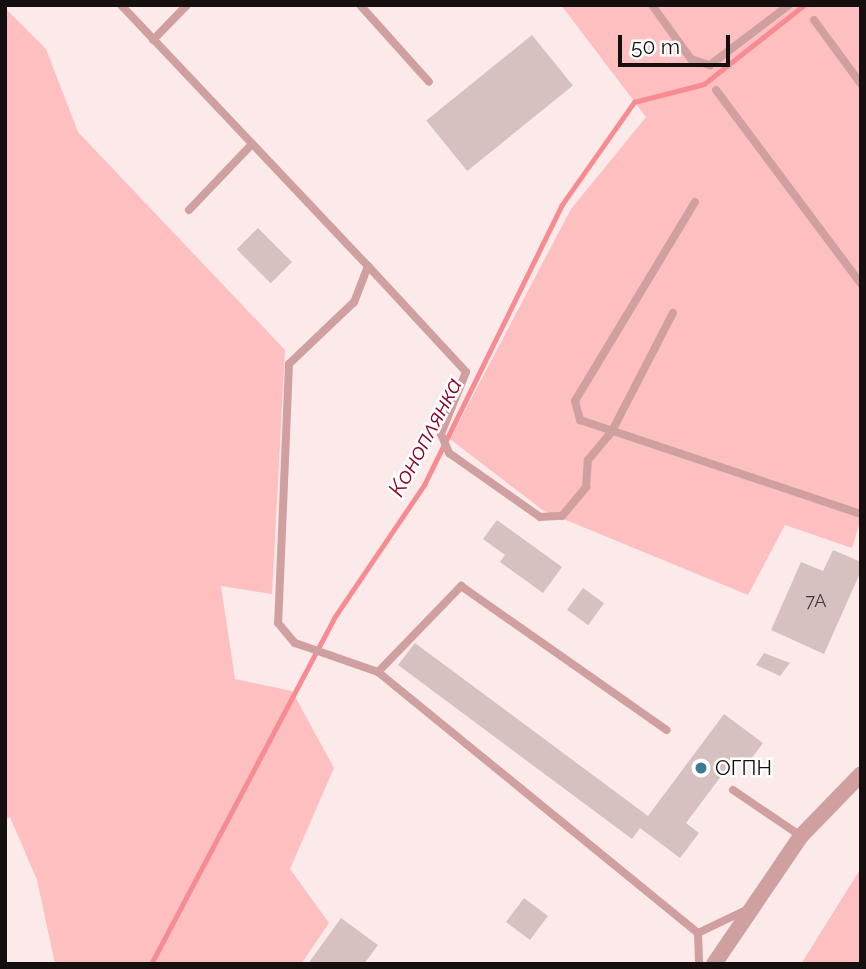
<!DOCTYPE html>
<meta charset="utf-8">
<style>
body{margin:0}
#map{position:relative;width:866px;height:969px;overflow:hidden;background:#fceaea;font-family:Raleway,sans-serif}
div>[style]{position:absolute}
[style*='--x']{left:calc(var(--x)*1px);top:calc(var(--y)*1px);width:calc(var(--w)*1px);rotate:calc(var(--a)*1deg)}
.green>*{inset:0;background:#fdbfc0}
.stream>*{height:4.5px;margin:-2.25px;padding:0 2.25px;transform-origin:2.25px;border-radius:2.25px;background:#f68c91}
.building>*{inset:0;background:#d6c0c0;transform-origin:0 0}
.service>*{height:8px;margin:-4px;padding:0 4px;transform-origin:4px;border-radius:4px;background:#d0a0a0}
.minor>*{height:16px;margin:-8px;padding:0 8px;transform-origin:8px;border-radius:8px;background:#d0a0a0}
.dots>*{width:19px;height:19px;translate:-50% -50%;box-sizing:border-box;border:4px solid #fff;border-radius:50%}
span{translate:-50% -50%;white-space:nowrap;text-align:center;line-height:1.15;-webkit-text-stroke:5px #fff;paint-order:stroke}
.number-label{font-size:18px;color:#463b3b}
.number-label span{-webkit-text-stroke-width:0}
.poi-label{font-size:21px;color:#160f0f}
.left{translate:0 -50%;text-align:left}
.water-label{font-size:23px;color:#890326;font-style:italic}
.frame{position:absolute;inset:0;border:7px solid #160f0f;pointer-events:none}
.scale{position:absolute;left:618px;top:35px;width:112px;height:32px;box-sizing:border-box;border:4px solid #160f0f;border-top:0;padding-left:9px;font-size:21px;line-height:24px;white-space:nowrap;color:#160f0f;-webkit-text-stroke:5px #fff;paint-order:stroke}
</style>
<div id="map">
<div class="green">
<div style="clip-path:polygon(561px 5px,861px 5px,861px 519px,852px 548px,785px 525px,748px 595px,544px 511px,450px 439px,571px 209px,646px 117px)"></div>
<div style="clip-path:polygon(5px 8px,46px 49px,78px 132px,285px 350px,272px 594px,221px 586px,235px 679px,292px 691px,334px 768px,290px 869px,329px 923px,301px 964px,55px 964px,37px 880px,10px 817px,5px 820px)"></div>
<div style="clip-path:polygon(861px 868px,861px 964px,801px 964px)"></div>
</div>
<div class="stream">
<div style="--x:151;--y:964;--w:391;--a:-62.1"></div>
<div style="--x:334;--y:618;--w:161;--a:-55.9"></div>
<div style="--x:424;--y:485;--w:311;--a:-63.8"></div>
<div style="--x:561;--y:206;--w:127;--a:-54.9"></div>
<div style="--x:634;--y:102;--w:72;--a:-14.4"></div>
<div style="--x:704;--y:84;--w:127;--a:-38.3"></div>
</div>
<div class="building">
<div style="left:532px;top:35px;width:65px;height:136px;rotate:51deg"></div>
<div style="left:258px;top:228px;width:48px;height:30px;rotate:45deg"></div>
<div style="clip-path:polygon(497px 520px,562px 567px,543px 593px,500px 562px,505px 555px,483px 539px)"></div>
<div style="clip-path:polygon(833px 550px,861px 562px,861px 571px,824px 654px,771px 630px,801px 562px,823px 571px)"></div>
<div style="left:583px;top:588px;width:26px;height:27px;rotate:36deg"></div>
<div style="clip-path:polygon(415px 643px,648px 816px,724px 714px,763px 743px,745px 767px,734px 759px,686px 823px,699px 833px,680px 858px,640px 828px,632px 839px,398px 665px)"></div>
<div style="clip-path:polygon(764px 653px,790px 663px,780px 676px,756px 665px)"></div>
<div style="left:524px;top:898px;width:30px;height:30px;rotate:37deg"></div>
<div style="clip-path:polygon(341px 918px,378px 945px,364px 964px,308px 964px)"></div>
</div>
<div class="service">
<div style="--x:121;--y:5;--w:359;--a:46.6"></div>
<div style="--x:368;--y:266;--w:39;--a:111"></div>
<div style="--x:354;--y:302;--w:90;--a:136.4"></div>
<div style="--x:289;--y:364;--w:259;--a:92.4"></div>
<div style="--x:278;--y:623;--w:26;--a:50"></div>
<div style="--x:295;--y:643;--w:88;--a:19.3"></div>
<div style="--x:378;--y:672;--w:413;--a:39.2"></div>
<div style="--x:698;--y:933;--w:55;--a:-25.6"></div>
<div style="--x:360;--y:5;--w:103;--a:48.1"></div>
<div style="--x:652;--y:5;--w:67;--a:54.2"></div>
<div style="--x:691;--y:59;--w:20;--a:18"></div>
<div style="--x:710;--y:65;--w:99;--a:-37.2"></div>
<div style="--x:814;--y:20;--w:79;--a:53.7"></div>
<div style="--x:153;--y:40;--w:49;--a:-45.8"></div>
<div style="--x:716;--y:90;--w:242;--a:53.2"></div>
<div style="--x:695;--y:202;--w:232;--a:121.1"></div>
<div style="--x:575;--y:401;--w:20;--a:75"></div>
<div style="--x:580;--y:420;--w:296;--a:18.5"></div>
<div style="--x:189;--y:210;--w:91;--a:-46.3"></div>
<div style="--x:368;--y:266;--w:144;--a:47.2"></div>
<div style="--x:466;--y:372;--w:67;--a:112"></div>
<div style="--x:441;--y:434;--w:21;--a:67"></div>
<div style="--x:449;--y:453;--w:111;--a:35.1"></div>
<div style="--x:540;--y:517;--w:22;--a:-3"></div>
<div style="--x:562;--y:516;--w:38;--a:-50"></div>
<div style="--x:586;--y:487;--w:27;--a:-86"></div>
<div style="--x:588;--y:460;--w:35;--a:-50"></div>
<div style="--x:611;--y:433;--w:135;--a:-62.7"></div>
<div style="--x:378;--y:672;--w:120;--a:-46"></div>
<div style="--x:461;--y:586;--w:251;--a:35"></div>
<div style="--x:733;--y:790;--w:82;--a:34.1"></div>
<div style="--x:698;--y:933;--w:31;--a:88"></div>
</div>
<div class="minor">
<div style="--x:714;--y:964;--w:155;--a:-55.8"></div>
<div style="--x:801;--y:836;--w:86;--a:-45.9"></div>
</div>
<div class="dots">
<div style="left:701px;top:768px;background:#3e7992"></div>
</div>
<div class="number-label">
<span style="left:816px;top:601px">7А</span>
</div>
<div class="poi-label">
<span class="left" style="left:715px;top:768px">ОГПН</span>
</div>
<div class="water-label">
<span style="left:425px;top:437px;rotate:-62deg">Коноплянка</span>
</div>
<div class="frame"></div>
<div class="scale">50 m</div>
</div>
